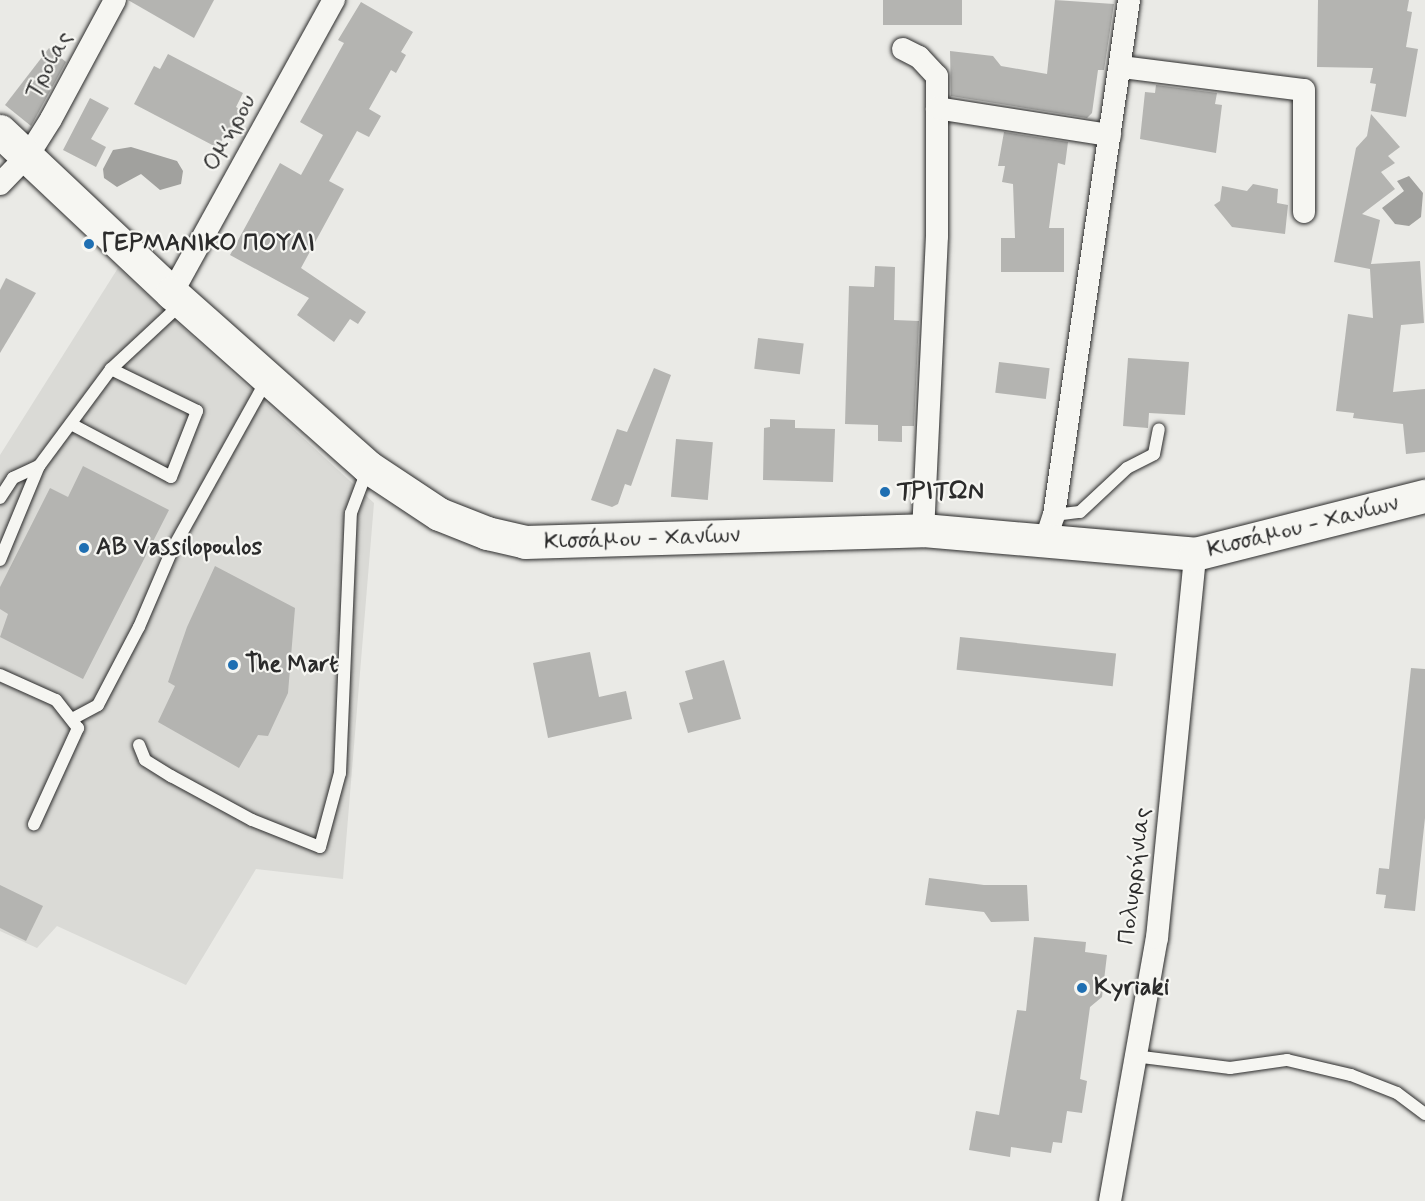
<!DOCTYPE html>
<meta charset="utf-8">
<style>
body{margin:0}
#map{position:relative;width:1425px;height:1201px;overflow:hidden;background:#eaeae6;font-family:Mynerve,sans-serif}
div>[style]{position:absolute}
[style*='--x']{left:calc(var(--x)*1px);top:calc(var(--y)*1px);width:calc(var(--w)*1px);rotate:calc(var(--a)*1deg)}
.built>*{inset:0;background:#dadad6}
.water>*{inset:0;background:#a1a19e}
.building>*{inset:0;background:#b4b4b1;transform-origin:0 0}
.roads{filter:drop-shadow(0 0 2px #2b2b2b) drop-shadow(0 0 2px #2b2b2b)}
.lane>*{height:12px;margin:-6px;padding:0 6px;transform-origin:6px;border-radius:6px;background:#f6f6f2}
.street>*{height:22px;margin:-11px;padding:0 11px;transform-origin:11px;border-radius:11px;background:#f6f6f2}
.primary>*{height:33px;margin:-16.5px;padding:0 16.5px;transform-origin:16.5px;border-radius:16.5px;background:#f6f6f2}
.dots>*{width:16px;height:16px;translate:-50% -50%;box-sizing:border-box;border:3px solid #f6f6f2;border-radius:50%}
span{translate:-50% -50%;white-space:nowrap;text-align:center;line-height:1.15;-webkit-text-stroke:4.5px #f6f6f2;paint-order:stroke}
.street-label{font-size:24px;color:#2b2b2b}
.poi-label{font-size:24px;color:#2b2b2b;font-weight:700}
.left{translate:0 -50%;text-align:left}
</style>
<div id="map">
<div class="built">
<div style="clip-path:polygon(118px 268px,374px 503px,343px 879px,256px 869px,186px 985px,57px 926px,37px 948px,0 931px,0 455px)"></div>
</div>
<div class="water">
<div style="clip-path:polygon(131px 147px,177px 161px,183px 171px,181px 184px,160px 190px,141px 174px,117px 187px,104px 178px,103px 169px,113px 150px)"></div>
<div style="clip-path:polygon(1409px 176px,1423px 193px,1421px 217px,1409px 226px,1395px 224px,1382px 208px,1404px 191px,1397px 181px)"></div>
</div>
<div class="building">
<div style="clip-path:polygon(128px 0,214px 0,194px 38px)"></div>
<div style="left:962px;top:0;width:25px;height:79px;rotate:90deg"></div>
<div style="clip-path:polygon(1055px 0,1114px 4px,1104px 70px,1098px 70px,1092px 113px,1087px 118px,951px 96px,950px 51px,993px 56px,1001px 66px,1047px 74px)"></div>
<div style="clip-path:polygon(1318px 0,1409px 0,1407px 11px,1412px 12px,1406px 47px,1418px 49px,1406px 117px,1371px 111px,1376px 84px,1370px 83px,1373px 68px,1317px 67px)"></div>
<div style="clip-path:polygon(361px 2px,413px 32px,401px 52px,406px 55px,396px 73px,391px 70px,369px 109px,381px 116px,369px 137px,357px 131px,329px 181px,344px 189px,301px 268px,366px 312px,358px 324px,350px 319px,334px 342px,297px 315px,309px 298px,230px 255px,280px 163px,301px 175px,323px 135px,300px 122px,344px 43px,338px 40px)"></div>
<div style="clip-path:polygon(49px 48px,66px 62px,31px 126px,5px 105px)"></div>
<div style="clip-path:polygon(168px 54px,243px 93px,236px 107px,246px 113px,234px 135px,227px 131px,218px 148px,134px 104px,154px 66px,160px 69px)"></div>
<div style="clip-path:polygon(1156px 85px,1217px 93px,1215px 104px,1222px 105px,1216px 153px,1140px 139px,1145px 92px,1155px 93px)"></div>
<div style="clip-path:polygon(90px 98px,109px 108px,91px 139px,106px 147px,96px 167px,63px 150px)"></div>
<div style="clip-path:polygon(1371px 114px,1400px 147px,1388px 156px,1395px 163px,1381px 172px,1395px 189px,1362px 214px,1380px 220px,1371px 264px,1420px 261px,1424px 323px,1401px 325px,1393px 392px,1425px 389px,1425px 452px,1406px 454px,1403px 424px,1353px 418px,1354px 413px,1336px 411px,1348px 314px,1373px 318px,1370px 269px,1334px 262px,1356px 148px,1367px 136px)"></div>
<div style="clip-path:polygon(1004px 132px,1068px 142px,1065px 165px,1058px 163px,1049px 228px,1064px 228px,1064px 272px,1001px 272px,1001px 238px,1015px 238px,1013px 184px,1002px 182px,1005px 166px,998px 166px)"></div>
<div style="clip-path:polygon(1253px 184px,1278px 189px,1277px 203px,1288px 205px,1285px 234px,1232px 227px,1214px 205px,1220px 201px,1222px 186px,1247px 191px)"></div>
<div style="clip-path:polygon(875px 266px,895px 267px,894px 320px,919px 321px,914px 426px,902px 426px,902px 442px,878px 441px,878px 425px,845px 424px,849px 286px,874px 287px)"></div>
<div style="clip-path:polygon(6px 278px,36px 293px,0 353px,0 290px)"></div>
<div style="left:758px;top:338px;width:46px;height:31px;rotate:7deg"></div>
<div style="clip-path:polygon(1128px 358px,1189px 362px,1185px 415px,1149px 413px,1148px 428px,1123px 426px)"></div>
<div style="left:999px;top:362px;width:51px;height:31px;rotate:7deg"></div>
<div style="clip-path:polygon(654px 368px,671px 375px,631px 486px,625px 484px,618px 504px,612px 507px,591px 500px,617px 429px,627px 432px)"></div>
<div style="clip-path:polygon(770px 419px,795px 420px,795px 428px,835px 429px,833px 482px,763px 480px,764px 428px,770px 427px)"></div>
<div style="left:676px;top:439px;width:37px;height:58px;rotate:5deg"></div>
<div style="clip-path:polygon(83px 466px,169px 510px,83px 679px,0 637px,8px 614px,0 609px,0 587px,50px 488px,68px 497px)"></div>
<div style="clip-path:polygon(215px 566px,295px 608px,288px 693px,268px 736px,258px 735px,239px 768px,158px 722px,175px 686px,168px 682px,187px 627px)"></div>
<div style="left:960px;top:637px;width:157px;height:33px;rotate:6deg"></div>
<div style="clip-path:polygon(590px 652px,599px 697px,626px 691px,632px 719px,548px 738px,533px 663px)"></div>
<div style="clip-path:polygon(724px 660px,741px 719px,688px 733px,679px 703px,693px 699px,685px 671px)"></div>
<div style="clip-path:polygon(1411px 668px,1425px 669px,1425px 818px,1415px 911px,1384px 908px,1386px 895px,1376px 894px,1379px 868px,1389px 869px)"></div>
<div style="clip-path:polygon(929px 878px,984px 885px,1027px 885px,1029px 921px,991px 922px,984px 912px,925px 905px)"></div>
<div style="clip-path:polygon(0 885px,43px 906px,26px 941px,0 928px)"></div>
<div style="clip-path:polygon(1034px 937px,1086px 942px,1085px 952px,1107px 955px,1102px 997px,1090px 1007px,1080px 1079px,1087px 1081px,1082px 1113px,1067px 1111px,1062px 1143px,1053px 1142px,1051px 1153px,1011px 1147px,1010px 1157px,969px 1150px,976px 1111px,999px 1115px,1017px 1010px,1026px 1011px)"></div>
</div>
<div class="roads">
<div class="lane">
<div style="--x:71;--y:424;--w:113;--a:27.9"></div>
<div style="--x:171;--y:477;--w:71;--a:-68.5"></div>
<div style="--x:197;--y:411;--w:96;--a:-154"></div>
<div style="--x:0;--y:498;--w:24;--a:-57"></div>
<div style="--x:13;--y:478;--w:29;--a:-25"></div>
<div style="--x:1054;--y:515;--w:26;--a:-7"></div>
<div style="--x:1080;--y:512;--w:64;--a:-43.1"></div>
<div style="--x:1127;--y:468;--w:30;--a:-27"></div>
<div style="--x:1154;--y:454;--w:25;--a:-79"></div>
<div style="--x:0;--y:560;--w:102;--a:-67.5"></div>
<div style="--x:39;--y:466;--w:121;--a:-53.4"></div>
<div style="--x:111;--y:369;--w:97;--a:-42.9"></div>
<div style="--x:0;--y:675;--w:61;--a:24.1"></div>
<div style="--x:56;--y:700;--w:36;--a:52"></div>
<div style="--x:78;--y:728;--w:106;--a:114.6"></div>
<div style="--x:74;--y:718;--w:27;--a:-28"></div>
<div style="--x:98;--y:705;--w:88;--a:-62.3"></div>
<div style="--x:139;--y:627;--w:84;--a:-66.8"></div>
<div style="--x:172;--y:550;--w:196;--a:-60.9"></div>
<div style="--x:139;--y:745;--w:16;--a:68"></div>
<div style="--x:145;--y:760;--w:31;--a:32"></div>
<div style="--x:171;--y:776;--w:92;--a:28.5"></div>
<div style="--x:252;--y:820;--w:73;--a:21.7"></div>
<div style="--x:320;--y:847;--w:77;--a:-74.9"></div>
<div style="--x:340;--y:773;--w:260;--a:-87.6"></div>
<div style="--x:351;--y:513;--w:48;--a:-69.3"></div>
<div style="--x:1134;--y:1056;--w:97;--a:7.1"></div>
<div style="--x:1230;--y:1068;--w:58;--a:-8"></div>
<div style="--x:1287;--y:1060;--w:66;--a:13.2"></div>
<div style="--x:1351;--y:1075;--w:49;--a:21.4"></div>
<div style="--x:1397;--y:1093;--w:35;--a:37"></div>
</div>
<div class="street">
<div style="--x:903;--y:49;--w:18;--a:27"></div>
<div style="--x:919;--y:57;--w:26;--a:47"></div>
<div style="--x:937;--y:76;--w:160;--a:90"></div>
<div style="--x:937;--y:236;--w:294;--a:92.7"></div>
<div style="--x:1122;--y:67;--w:183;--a:7.2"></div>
<div style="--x:1304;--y:90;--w:122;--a:90"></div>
<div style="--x:937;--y:108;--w:175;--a:8.9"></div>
<div style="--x:0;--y:184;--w:42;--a:-46"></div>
<div style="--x:29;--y:154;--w:41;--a:-57.8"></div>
<div style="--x:51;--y:119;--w:135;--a:-61.7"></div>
<div style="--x:172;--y:293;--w:335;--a:-61.1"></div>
<div style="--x:1045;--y:542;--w:28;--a:-72"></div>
<div style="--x:1054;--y:515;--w:520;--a:-81.71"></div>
<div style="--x:1110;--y:1201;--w:267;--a:-79.9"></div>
<div style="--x:1157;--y:938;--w:386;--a:-84.3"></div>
</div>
<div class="primary">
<div style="--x:0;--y:131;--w:236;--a:43.3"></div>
<div style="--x:172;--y:293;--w:262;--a:41.6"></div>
<div style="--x:368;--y:467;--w:85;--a:33.5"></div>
<div style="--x:439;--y:514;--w:52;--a:21.6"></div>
<div style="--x:487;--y:533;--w:39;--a:13"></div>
<div style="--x:525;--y:542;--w:398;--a:-1.7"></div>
<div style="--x:923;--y:530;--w:273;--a:5"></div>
<div style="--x:1195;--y:554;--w:237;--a:-14.2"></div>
</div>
</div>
<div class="dots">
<div style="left:89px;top:244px;background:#1f6fb2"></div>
<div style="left:885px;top:492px;background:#1f6fb2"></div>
<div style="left:84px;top:548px;background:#1f6fb2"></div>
<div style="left:233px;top:665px;background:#1f6fb2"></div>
<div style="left:1082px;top:988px;background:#1f6fb2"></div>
</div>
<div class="street-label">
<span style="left:49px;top:65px;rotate:-62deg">Τροίας</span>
<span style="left:230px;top:133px;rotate:-61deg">Ομήρου</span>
<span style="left:1303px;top:527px;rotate:-14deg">Κισσάμου - Χανίων</span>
<span style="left:642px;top:539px;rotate:-2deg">Κισσάμου - Χανίων</span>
<span style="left:1135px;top:876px;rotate:-83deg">Πολυρρήνιας</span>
</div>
<div class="poi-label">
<span class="left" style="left:101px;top:244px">ΓΕΡΜΑΝΙΚΟ ΠΟΥΛΙ</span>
<span class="left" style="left:897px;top:492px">ΤΡΙΤΩΝ</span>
<span class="left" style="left:96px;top:548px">AB Vassilopoulos</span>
<span class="left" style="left:245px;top:665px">The Mart</span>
<span class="left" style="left:1094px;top:988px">Kyriaki</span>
</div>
</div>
